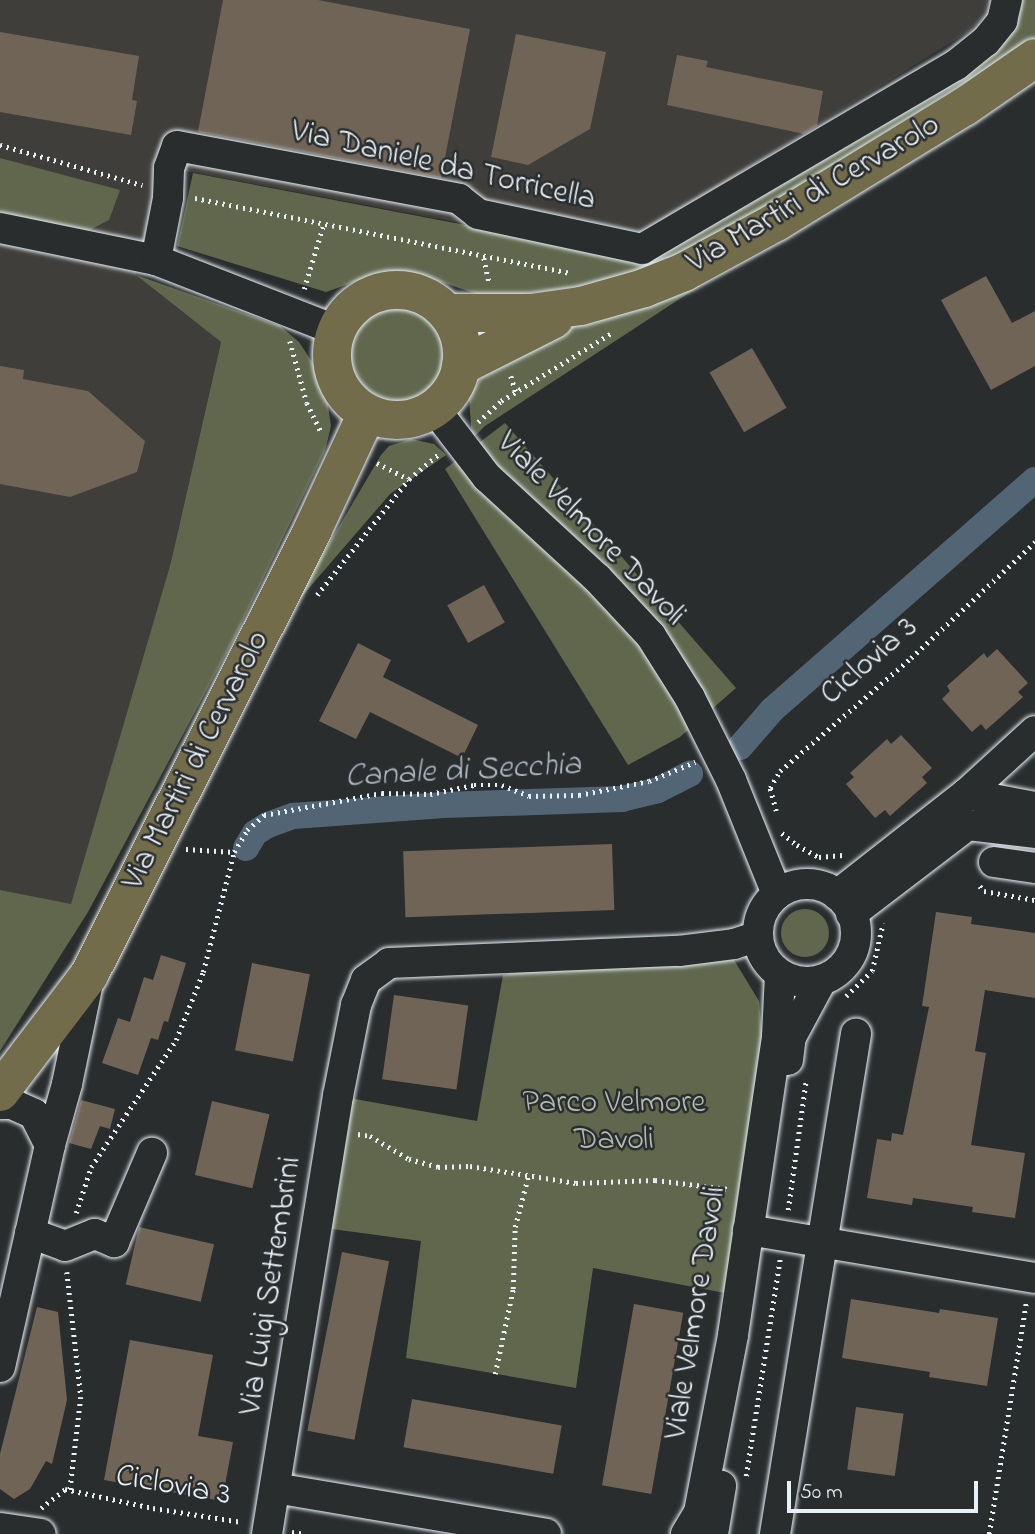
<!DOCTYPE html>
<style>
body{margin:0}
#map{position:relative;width:1035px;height:1534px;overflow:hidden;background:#2a2d2e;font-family:"Indie Flower",sans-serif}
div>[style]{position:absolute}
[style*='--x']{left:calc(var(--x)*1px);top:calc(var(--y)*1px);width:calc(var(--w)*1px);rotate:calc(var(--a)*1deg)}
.built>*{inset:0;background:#3f3e3a}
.green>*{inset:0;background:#60674d}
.round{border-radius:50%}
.canal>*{height:26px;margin:-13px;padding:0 13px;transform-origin:13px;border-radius:13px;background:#526575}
.building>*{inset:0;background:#706457;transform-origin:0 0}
.path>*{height:4.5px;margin-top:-2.25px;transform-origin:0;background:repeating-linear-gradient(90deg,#e8f1f8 0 2px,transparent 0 7px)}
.roads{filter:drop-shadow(0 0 2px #e8f1f8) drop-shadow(0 0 2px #e8f1f8)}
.minor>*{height:30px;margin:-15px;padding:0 15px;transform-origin:15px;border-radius:15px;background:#2a2d2e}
.minor>.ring{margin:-15px;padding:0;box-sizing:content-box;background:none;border:30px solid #2a2d2e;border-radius:50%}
.major>*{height:38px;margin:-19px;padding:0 19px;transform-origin:19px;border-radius:19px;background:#736c4b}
.major>.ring{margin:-19px;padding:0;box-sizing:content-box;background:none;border:38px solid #736c4b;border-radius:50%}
span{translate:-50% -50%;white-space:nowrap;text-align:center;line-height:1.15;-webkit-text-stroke:5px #2a2d2e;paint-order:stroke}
.street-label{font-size:32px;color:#e8f1f8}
.park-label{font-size:32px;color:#b2bab4}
.water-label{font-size:33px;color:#acb9c4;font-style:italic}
.scale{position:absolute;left:787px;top:1481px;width:191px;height:32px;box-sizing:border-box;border:4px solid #e8f1f8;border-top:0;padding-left:9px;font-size:21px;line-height:24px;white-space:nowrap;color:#e8f1f8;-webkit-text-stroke:5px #2a2d2e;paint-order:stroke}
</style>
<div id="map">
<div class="built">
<div style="clip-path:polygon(0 0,988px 0,985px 16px,971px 30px,649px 229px,619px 237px,610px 251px,169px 168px,156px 260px,136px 255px,136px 275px,221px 342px,171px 562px,71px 905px,0 890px)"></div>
</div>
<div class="green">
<div style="clip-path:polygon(1017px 0,1035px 0,1035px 39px,710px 241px,613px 282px,515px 295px,480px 295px,411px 272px,382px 272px,326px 292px,177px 246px,193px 173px,627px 256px,664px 249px,685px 241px,1005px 42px)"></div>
<div style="clip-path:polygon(0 158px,120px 190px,109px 220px,86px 232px,0 213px)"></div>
<div style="clip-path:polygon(136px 275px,280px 326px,299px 342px,324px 380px,331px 426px,325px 451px,234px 639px,88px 912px,0 1051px,0 890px,71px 904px,171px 562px,221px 342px)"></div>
<div style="clip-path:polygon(701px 285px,485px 426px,472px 439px,469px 397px,492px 360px,524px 340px)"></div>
<div class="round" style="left:351px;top:307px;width:94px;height:94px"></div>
<div style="clip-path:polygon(505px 423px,736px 688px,680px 737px,628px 765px,445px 469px)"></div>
<div style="clip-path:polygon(411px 439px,434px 444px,446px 455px,390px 494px,290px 610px,381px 455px,389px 446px)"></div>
<div class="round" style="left:781px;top:909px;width:48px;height:48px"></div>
<div style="clip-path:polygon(668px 952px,731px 955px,759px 1001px,763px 1044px,725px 1293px,593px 1268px,576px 1388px,406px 1358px,421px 1241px,317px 1227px,338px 1096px,477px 1121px,503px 975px)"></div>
</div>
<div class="canal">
<div style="--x:740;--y:747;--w:49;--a:-49.1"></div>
<div style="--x:772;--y:710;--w:349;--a:-41.2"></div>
<div style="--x:246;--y:848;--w:17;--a:-59"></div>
<div style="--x:255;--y:833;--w:15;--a:-32"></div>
<div style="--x:268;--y:825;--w:27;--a:-20"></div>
<div style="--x:293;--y:816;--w:151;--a:-4.2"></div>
<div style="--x:444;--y:805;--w:178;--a:-1.9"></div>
<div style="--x:622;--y:799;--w:37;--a:-14"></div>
<div style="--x:658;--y:790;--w:36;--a:-27"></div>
</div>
<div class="building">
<div style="clip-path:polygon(223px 0,318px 0,470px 29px,441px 178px,198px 132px)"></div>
<div style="clip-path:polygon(0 32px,139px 56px,132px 100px,137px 101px,131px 135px,0 112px)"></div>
<div style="clip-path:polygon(516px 34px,606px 52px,590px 129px,528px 165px,491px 157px)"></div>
<div style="clip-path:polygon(677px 55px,708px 61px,706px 67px,823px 91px,817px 126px,804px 134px,667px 105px)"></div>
<div style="clip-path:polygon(986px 276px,1012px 323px,1035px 311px,1035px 366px,991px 390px,941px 300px)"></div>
<div style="left:752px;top:348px;width:69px;height:49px;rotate:60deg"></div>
<div style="clip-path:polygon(0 366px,24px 370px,23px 379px,88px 391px,145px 441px,137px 472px,70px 497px,0 484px)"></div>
<div style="left:484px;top:585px;width:43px;height:42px;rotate:61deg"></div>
<div style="clip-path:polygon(358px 643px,391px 660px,383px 677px,478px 725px,462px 758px,370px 712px,356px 739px,319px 721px)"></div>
<div style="clip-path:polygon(997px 649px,1028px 683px,1018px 692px,1023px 697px,986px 730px,981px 724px,972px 732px,942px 699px,950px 691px,947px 686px,984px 653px,987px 658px)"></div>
<div style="clip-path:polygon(901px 735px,932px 768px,922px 777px,927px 783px,890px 816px,885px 810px,875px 818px,846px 784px,854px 777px,850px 773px,887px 739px,891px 744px)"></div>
<div style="left:612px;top:844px;width:66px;height:209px;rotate:88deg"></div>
<div style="clip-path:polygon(936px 912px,972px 917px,971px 924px,1035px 933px,1035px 998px,985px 990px,975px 1051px,986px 1053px,971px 1145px,1025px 1153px,1015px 1218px,972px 1212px,973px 1207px,913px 1198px,912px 1205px,867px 1198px,877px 1139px,891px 1141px,892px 1133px,903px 1135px,929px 1007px,922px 1006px)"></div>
<div style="clip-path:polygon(161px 955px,186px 963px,168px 1022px,164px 1021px,158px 1040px,151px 1038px,138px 1075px,102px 1063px,118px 1018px,130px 1022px,144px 977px,153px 980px)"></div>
<div style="left:252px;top:963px;width:59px;height:89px;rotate:11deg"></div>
<div style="left:394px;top:995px;width:75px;height:85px;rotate:8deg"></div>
<div style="clip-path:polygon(81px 1100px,115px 1109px,110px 1129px,100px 1126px,91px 1149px,69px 1143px)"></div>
<div style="left:212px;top:1101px;width:59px;height:76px;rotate:13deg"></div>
<div style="left:139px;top:1227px;width:77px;height:59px;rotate:13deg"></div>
<div style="left:342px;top:1252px;width:48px;height:182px;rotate:11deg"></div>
<div style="clip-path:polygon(851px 1299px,939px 1313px,940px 1309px,998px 1318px,987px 1386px,929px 1377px,930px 1372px,842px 1358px)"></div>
<div style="left:634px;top:1304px;width:50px;height:184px;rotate:10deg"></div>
<div style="clip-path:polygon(37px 1307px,58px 1312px,67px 1400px,52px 1464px,46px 1461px,30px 1489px,14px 1499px,0 1489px,0 1454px)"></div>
<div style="clip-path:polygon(130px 1340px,213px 1355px,198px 1436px,233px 1442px,222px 1501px,104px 1480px)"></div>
<div style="left:412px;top:1399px;width:152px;height:49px;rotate:10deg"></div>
<div style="left:856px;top:1407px;width:48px;height:63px;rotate:8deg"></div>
</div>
<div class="path">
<div style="--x:0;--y:145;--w:148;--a:15.7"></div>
<div style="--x:195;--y:198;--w:383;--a:11.3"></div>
<div style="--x:484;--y:258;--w:25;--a:78"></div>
<div style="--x:304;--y:289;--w:66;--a:-73.2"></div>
<div style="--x:290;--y:341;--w:64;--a:74.7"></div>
<div style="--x:307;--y:403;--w:34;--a:64"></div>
<div style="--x:511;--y:376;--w:17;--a:73"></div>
<div style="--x:478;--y:422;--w:31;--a:-42"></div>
<div style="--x:501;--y:401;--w:132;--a:-31.6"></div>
<div style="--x:377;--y:463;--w:36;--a:27"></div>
<div style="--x:409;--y:479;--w:39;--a:-40"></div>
<div style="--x:317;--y:595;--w:148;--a:-51.6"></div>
<div style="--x:776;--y:811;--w:24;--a:-105"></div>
<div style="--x:770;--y:788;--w:20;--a:-60"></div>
<div style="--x:780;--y:771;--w:173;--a:-40.8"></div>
<div style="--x:911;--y:658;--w:170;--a:-43.1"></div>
<div style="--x:782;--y:833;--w:19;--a:39"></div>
<div style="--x:797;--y:845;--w:25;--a:29"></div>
<div style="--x:819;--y:857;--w:24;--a:-5"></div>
<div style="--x:186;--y:849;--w:48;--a:3.6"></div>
<div style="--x:980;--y:886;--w:6;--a:51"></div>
<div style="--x:984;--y:891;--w:52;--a:10"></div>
<div style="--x:846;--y:996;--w:36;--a:-44"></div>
<div style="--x:872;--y:971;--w:49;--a:-77.1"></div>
<div style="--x:358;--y:1134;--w:12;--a:9"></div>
<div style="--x:370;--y:1136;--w:45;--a:30.5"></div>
<div style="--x:409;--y:1159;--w:30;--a:15"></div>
<div style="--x:438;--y:1167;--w:32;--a:-2"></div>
<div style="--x:470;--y:1166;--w:107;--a:9.1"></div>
<div style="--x:576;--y:1183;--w:79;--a:-2.2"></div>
<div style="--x:655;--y:1180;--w:74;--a:7"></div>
<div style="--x:788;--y:1210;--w:131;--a:-82.1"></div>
<div style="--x:76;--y:1213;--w:48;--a:-71.9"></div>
<div style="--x:91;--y:1167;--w:153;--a:-56.2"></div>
<div style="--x:176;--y:1040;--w:73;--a:-68.3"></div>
<div style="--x:203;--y:972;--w:124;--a:-75.5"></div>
<div style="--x:234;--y:852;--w:26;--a:-59"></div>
<div style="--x:247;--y:830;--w:23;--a:-41"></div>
<div style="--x:264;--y:815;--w:120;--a:-10.6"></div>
<div style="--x:382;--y:793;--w:48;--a:1.2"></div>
<div style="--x:430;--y:794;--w:45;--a:-11.6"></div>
<div style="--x:474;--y:785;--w:28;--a:0"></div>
<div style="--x:502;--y:785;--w:29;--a:22"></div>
<div style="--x:529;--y:796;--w:50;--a:-1.1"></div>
<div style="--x:579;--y:795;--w:71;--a:-11.3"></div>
<div style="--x:649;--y:781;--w:50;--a:-22.4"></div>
<div style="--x:67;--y:1272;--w:126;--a:83.6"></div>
<div style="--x:81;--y:1397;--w:94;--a:96.7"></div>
<div style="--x:495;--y:1374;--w:87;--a:-78"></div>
<div style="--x:513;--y:1289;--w:62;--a:-88.2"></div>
<div style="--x:515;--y:1227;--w:52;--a:-75.4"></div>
<div style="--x:746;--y:1476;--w:219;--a:-81.1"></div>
<div style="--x:41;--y:1508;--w:31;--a:-38"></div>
<div style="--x:65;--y:1489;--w:90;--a:12.2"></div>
<div style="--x:153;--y:1508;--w:90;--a:8.9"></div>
<div style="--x:292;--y:1532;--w:13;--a:9"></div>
<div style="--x:989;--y:1534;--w:234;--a:-80.9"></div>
</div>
<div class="roads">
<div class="minor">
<div style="--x:0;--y:228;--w:159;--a:11.6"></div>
<div style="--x:156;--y:260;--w:193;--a:21.3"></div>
<div style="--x:156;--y:260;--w:63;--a:-79"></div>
<div style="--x:168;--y:198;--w:30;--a:-88"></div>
<div style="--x:169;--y:168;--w:23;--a:-70"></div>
<div style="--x:177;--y:146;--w:287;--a:10.6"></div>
<div style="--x:459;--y:199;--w:24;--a:38"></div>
<div style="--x:478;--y:214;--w:168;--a:12"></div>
<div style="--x:642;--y:249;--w:364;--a:-30.4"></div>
<div style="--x:956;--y:65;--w:38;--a:-39"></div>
<div style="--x:986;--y:41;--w:26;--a:-51"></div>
<div style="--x:1002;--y:21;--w:22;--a:-77"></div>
<div style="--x:434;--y:408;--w:87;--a:52.5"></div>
<div style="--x:487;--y:477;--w:149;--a:42.6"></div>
<div style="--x:597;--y:578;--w:79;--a:47"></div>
<div style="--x:651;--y:636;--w:73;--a:57.8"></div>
<div style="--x:690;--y:698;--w:92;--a:63.4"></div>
<div style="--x:731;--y:780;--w:123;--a:68"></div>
<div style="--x:966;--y:794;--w:93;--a:-42.4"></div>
<div style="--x:994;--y:862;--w:41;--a:8.3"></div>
<div class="ring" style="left:758px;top:884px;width:68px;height:68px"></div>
<div style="--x:837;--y:895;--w:164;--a:-38.1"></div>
<div style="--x:966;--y:794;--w:70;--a:10.7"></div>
<div style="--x:851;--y:914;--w:147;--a:-37.3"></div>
<div style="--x:968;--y:825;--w:67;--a:6.8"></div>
<div style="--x:788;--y:1060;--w:23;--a:-83"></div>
<div style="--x:791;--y:1037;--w:64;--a:-61.8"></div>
<div style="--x:0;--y:1104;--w:12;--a:0"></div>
<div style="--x:12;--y:1104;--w:24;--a:24"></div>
<div style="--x:34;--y:1114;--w:35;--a:63"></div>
<div style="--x:748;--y:1230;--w:291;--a:9.5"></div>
<div style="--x:30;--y:1233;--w:37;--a:20"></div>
<div style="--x:65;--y:1246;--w:32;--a:-22"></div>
<div style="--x:95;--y:1234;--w:21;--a:23"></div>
<div style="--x:114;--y:1242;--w:97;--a:-66.9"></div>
<div style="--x:0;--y:1367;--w:228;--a:-77.3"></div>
<div style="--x:50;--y:1145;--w:63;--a:-74.4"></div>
<div style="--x:67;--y:1084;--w:108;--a:-78.3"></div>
<div style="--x:275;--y:1488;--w:275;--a:9.6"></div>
<div style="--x:0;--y:1528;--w:41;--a:8.3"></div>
<div style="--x:267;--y:1534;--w:444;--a:-80.8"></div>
<div style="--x:338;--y:1096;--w:93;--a:-78.8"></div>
<div style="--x:356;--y:1005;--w:27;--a:-68"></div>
<div style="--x:366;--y:980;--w:29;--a:-36"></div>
<div style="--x:389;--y:963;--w:290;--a:-2.4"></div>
<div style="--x:679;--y:951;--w:55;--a:-7.3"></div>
<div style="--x:734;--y:944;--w:25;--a:-18"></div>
<div style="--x:686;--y:1534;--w:26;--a:-59"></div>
<div style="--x:699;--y:1512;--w:180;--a:-79.1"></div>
<div style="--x:733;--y:1335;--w:302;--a:-81.6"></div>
<div style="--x:777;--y:1036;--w:61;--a:-87.2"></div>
<div style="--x:713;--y:1534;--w:49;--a:-80.5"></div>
<div style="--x:775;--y:1534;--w:507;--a:-80.8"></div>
</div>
<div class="major">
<div class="ring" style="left:332px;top:290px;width:92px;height:92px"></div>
<div style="--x:447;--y:313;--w:84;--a:0"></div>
<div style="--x:531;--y:313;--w:50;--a:-8"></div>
<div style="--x:581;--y:306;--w:66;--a:-15.9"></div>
<div style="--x:644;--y:288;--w:43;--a:-21.8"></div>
<div style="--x:684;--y:272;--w:105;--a:-28.5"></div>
<div style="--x:776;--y:222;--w:220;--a:-31.5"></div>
<div style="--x:964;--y:107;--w:86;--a:-34.6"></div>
<div style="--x:461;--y:366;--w:104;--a:-26.8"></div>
<div style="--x:0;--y:1092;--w:147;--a:-52.7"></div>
<div style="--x:89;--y:975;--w:499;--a:-63.3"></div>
<div style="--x:313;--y:529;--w:128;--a:-65"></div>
</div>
</div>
<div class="street-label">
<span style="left:443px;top:167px;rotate:13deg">Via Daniele da Torricella</span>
<span style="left:814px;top:195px;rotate:-30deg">Via Martiri di Cervarolo</span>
<span style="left:590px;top:530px;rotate:46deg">Viale Velmore Davoli</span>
<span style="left:870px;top:662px;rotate:-41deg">Ciclovia 3</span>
<span style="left:197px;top:761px;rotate:-63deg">Via Martiri di Cervarolo</span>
<span style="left:272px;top:1286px;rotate:-81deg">Via Luigi Settembrini</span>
<span style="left:697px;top:1313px;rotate:-81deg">Viale Velmore Davoli</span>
<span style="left:173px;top:1487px;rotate:10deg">Ciclovia 3</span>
</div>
<div class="park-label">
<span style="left:614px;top:1123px">Parco Velmore<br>Davoli</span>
</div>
<div class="water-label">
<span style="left:463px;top:772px;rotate:-3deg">Canale di Secchia</span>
</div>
<div class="scale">50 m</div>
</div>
